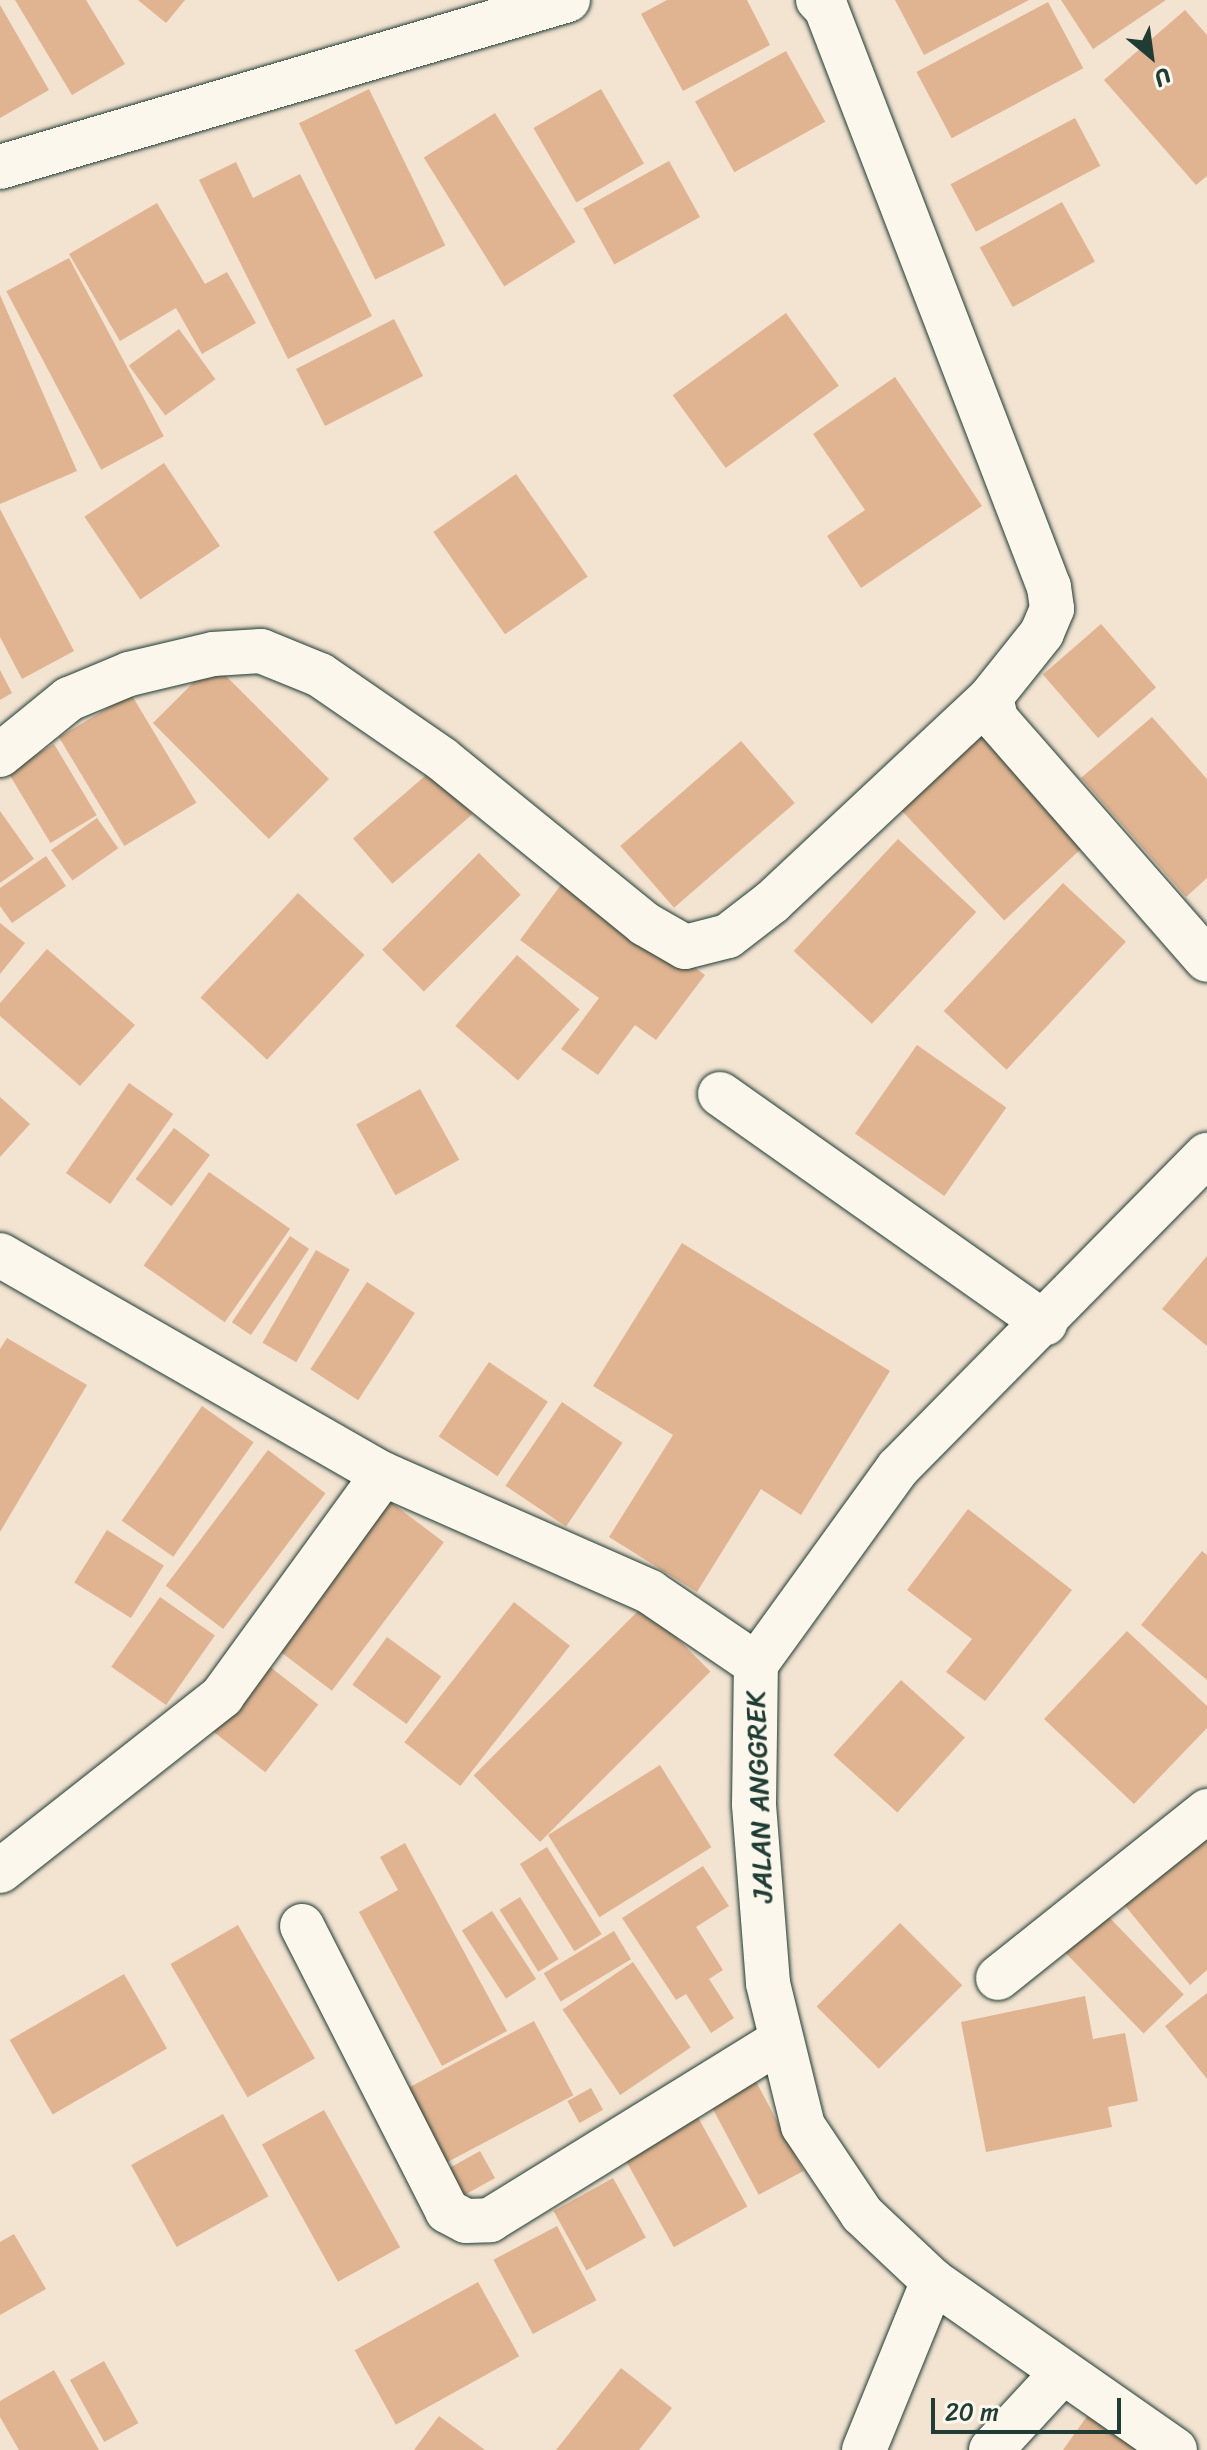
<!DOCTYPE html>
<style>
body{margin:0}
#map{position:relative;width:1207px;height:2450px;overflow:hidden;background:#f3e3d1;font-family:Sriracha,sans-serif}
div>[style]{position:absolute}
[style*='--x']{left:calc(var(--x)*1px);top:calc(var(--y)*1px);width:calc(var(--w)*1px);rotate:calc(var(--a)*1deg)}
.building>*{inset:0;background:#e1b491;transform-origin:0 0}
.roads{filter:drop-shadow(0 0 2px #1f3d34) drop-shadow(0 0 2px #1f3d34)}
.minor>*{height:44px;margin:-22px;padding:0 22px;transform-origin:22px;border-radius:22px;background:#fbf7ec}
span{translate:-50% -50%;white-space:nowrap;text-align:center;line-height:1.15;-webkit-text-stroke:6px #fbf7ec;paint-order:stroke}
.street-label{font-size:28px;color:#1f3d34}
.north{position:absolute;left:1111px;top:16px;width:80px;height:80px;-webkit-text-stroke:6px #fbf7ec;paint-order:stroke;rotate:151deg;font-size:22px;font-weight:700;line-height:32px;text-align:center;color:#1f3d34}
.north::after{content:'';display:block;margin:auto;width:28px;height:36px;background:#1f3d34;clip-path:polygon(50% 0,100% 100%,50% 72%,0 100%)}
.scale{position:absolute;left:931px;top:2398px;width:190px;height:36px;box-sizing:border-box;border:4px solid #1f3d34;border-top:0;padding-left:10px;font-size:24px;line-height:28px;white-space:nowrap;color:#1f3d34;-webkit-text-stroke:6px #fbf7ec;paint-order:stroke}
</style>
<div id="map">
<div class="building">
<div style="clip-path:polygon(15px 0,86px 0,125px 64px,72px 95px)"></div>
<div style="clip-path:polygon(138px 0,185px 0,166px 23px)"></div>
<div style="clip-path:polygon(667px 0,747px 0,770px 45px,683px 91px,641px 14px)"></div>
<div style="clip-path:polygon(895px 0,1029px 0,924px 55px)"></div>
<div style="clip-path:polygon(1061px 0,1166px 0,1093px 49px)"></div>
<div style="left:1048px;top:2px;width:75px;height:149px;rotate:62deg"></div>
<div style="clip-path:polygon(0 5px,49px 90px,0 118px)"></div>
<div style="clip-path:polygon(1185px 10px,1207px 35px,1207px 176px,1196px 185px,1104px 80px)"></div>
<div style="left:786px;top:51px;width:81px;height:104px;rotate:61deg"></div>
<div style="left:369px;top:89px;width:174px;height:78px;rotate:64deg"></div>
<div style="left:601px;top:89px;width:86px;height:78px;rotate:60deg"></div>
<div style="left:495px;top:113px;width:152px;height:84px;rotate:58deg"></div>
<div style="left:1075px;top:118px;width:54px;height:141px;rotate:62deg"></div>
<div style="left:669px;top:161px;width:64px;height:98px;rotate:61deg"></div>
<div style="clip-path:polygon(236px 162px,253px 198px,300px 174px,372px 316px,288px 359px,199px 180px)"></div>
<div style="left:1062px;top:202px;width:68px;height:94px;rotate:61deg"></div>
<div style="clip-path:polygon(157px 203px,205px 284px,227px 272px,256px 323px,202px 354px,176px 308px,120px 341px,69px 254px)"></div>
<div style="left:69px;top:258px;width:202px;height:71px;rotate:62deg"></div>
<div style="clip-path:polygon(0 295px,77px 471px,0 504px)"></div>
<div style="left:786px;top:313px;width:90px;height:140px;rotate:54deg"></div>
<div style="left:394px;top:319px;width:64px;height:110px;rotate:63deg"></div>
<div style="left:179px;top:329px;width:62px;height:62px;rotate:54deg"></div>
<div style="clip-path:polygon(895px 377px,982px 506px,861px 588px,827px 536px,865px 510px,813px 434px)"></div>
<div style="left:164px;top:463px;width:100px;height:96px;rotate:56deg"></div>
<div style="left:516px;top:474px;width:125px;height:101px;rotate:55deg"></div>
<div style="clip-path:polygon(0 509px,74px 651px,22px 679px,0 637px)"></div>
<div style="left:1101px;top:624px;width:84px;height:77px;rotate:49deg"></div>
<div style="left:213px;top:663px;width:164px;height:85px;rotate:45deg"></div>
<div style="clip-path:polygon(0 670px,12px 693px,0 700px)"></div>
<div style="left:131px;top:694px;width:127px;height:84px;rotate:59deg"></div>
<div style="clip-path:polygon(1152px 717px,1207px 779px,1207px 878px,1186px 897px,1081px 778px)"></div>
<div style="left:980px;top:723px;width:161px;height:117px;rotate:47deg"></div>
<div style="left:741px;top:741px;width:82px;height:160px;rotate:49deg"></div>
<div style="left:54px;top:744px;width:83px;height:54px;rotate:59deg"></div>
<div style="left:433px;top:769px;width:60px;height:106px;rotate:49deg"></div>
<div style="clip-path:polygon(0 811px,34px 859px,0 883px)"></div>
<div style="left:97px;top:818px;width:37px;height:56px;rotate:55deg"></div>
<div style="left:898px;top:839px;width:107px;height:153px;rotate:43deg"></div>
<div style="left:479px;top:853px;width:59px;height:137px;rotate:45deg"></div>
<div style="clip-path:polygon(46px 856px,66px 886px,12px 923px,0 906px,0 888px)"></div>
<div style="clip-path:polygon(569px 874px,705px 975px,656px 1040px,635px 1025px,598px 1075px,561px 1049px,599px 998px,520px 940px)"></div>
<div style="left:1063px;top:883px;width:86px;height:175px;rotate:43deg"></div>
<div style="left:298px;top:893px;width:91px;height:143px;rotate:43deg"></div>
<div style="clip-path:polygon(0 923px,25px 943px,0 974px)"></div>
<div style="clip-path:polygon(47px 949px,135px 1025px,80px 1086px,0 1016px,0 1003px)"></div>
<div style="left:517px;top:955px;width:83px;height:94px;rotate:41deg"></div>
<div style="left:917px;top:1045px;width:109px;height:108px;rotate:35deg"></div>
<div style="left:129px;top:1083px;width:54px;height:110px;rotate:35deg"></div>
<div style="left:420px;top:1089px;width:81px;height:73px;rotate:61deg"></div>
<div style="clip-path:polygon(0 1097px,30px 1124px,0 1157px)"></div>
<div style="left:174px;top:1128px;width:45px;height:64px;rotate:37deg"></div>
<div style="left:209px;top:1172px;width:99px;height:114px;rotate:35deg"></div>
<div style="left:290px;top:1236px;width:23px;height:104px;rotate:34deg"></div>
<div style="clip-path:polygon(682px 1243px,890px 1371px,801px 1515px,761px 1489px,697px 1592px,609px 1537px,673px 1435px,593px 1386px)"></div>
<div style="left:316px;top:1250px;width:39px;height:107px;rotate:30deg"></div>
<div style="clip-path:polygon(1207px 1256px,1207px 1346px,1162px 1309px)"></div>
<div style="left:367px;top:1282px;width:57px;height:104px;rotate:33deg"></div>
<div style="clip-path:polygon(7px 1338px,87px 1385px,0 1532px,0 1349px)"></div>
<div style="left:489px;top:1362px;width:71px;height:90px;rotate:34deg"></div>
<div style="left:562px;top:1402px;width:73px;height:101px;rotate:34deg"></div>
<div style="left:202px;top:1406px;width:63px;height:140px;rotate:35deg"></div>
<div style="left:268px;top:1450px;width:72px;height:170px;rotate:37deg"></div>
<div style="left:380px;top:1494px;width:80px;height:186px;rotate:37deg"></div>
<div style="clip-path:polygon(968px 1509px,1072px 1590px,985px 1701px,946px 1672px,972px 1639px,907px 1590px)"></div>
<div style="left:107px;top:1530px;width:67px;height:62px;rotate:32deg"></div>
<div style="clip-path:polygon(1202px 1551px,1207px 1555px,1207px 1680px,1141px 1625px)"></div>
<div style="left:160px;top:1597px;width:67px;height:85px;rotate:35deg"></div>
<div style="left:514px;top:1602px;width:71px;height:178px;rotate:38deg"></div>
<div style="left:644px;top:1605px;width:94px;height:241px;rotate:45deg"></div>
<div style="clip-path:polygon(1127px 1631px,1207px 1706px,1207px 1728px,1134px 1804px,1044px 1719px)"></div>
<div style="left:387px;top:1637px;width:67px;height:59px;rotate:36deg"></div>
<div style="left:260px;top:1659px;width:74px;height:86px;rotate:38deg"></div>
<div style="left:901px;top:1680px;width:86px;height:101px;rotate:42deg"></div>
<div style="left:660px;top:1765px;width:97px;height:132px;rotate:58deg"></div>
<div style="clip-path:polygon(1207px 1834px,1207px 1970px,1190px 1985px,1122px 1902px)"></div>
<div style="clip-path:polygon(405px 1843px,507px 2031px,442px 2066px,359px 1912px,398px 1890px,380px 1857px)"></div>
<div style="left:547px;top:1847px;width:103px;height:32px;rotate:58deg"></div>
<div style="clip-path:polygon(703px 1866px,729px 1906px,696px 1927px,723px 1970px,709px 1979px,734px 2018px,711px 2033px,686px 1994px,676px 2000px,622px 1918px)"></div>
<div style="left:520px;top:1897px;width:73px;height:24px;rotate:58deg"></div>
<div style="left:492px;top:1911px;width:81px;height:36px;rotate:57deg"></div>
<div style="left:1106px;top:1914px;width:112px;height:56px;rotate:46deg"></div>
<div style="left:900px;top:1923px;width:88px;height:118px;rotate:45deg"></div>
<div style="left:238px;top:1925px;width:154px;height:78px;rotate:60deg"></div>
<div style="left:614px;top:1931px;width:33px;height:82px;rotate:59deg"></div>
<div style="left:633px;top:1962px;width:103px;height:85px;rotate:56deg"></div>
<div style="left:124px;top:1974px;width:86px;height:132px;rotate:60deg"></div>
<div style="clip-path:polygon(1207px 1993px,1207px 2079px,1165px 2026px)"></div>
<div style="clip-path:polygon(1085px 1996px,1093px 2039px,1125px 2033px,1138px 2101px,1108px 2107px,1112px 2127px,986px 2152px,961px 2022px)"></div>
<div style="left:534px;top:2021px;width:84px;height:150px;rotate:62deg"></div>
<div style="left:751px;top:2072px;width:112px;height:51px;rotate:62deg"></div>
<div style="left:591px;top:2088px;width:25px;height:27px;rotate:61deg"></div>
<div style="left:324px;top:2110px;width:157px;height:71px;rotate:61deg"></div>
<div style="left:695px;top:2112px;width:108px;height:84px;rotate:61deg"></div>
<div style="left:223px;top:2114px;width:94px;height:105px;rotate:61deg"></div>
<div style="left:480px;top:2151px;width:31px;height:36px;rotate:61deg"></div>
<div style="left:613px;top:2178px;width:68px;height:68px;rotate:61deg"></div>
<div style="left:557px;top:2226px;width:84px;height:72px;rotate:62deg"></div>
<div style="clip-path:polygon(14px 2234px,46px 2289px,0 2315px,0 2242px)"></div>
<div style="left:478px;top:2282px;width:85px;height:141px;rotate:61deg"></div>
<div style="left:104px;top:2361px;width:71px;height:39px;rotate:61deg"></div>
<div style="clip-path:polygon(621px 2368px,672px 2408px,639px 2450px,556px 2450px)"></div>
<div style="clip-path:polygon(54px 2370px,99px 2450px,19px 2450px,0 2417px,0 2401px)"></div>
<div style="clip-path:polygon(1095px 2405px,1158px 2450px,1063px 2450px)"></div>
<div style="clip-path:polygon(439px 2416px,485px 2450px,414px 2450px)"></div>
</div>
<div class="roads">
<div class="minor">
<div style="--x:818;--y:0;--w:11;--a:45"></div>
<div style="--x:826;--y:8;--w:620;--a:68.94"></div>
<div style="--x:1049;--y:587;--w:22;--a:82"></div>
<div style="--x:1052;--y:609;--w:26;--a:113"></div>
<div style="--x:1042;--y:633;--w:82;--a:128.6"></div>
<div style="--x:991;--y:697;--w:23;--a:77"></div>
<div style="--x:996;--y:719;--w:320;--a:48.8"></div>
<div style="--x:0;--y:167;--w:592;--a:-16.38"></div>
<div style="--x:0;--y:755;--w:89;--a:-39.1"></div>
<div style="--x:69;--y:699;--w:65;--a:-22.6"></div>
<div style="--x:129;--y:674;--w:86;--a:-13.4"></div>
<div style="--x:213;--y:654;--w:48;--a:-3.6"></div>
<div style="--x:261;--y:651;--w:64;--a:22.1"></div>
<div style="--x:320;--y:675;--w:148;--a:34.5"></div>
<div style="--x:442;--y:759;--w:262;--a:39.1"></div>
<div style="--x:645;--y:924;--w:46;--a:29.9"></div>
<div style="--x:685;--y:947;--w:44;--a:-14.3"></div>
<div style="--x:728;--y:936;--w:56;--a:-37.7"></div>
<div style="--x:772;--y:902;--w:300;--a:-43.1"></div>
<div style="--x:720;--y:1094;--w:398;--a:35.2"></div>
<div style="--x:0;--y:1255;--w:441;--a:29.8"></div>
<div style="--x:383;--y:1474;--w:292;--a:23.8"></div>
<div style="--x:650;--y:1592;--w:128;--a:34.2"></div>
<div style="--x:0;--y:1871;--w:283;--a:-38.2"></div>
<div style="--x:222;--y:1696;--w:274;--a:-54"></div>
<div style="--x:302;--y:1926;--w:320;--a:63"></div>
<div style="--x:447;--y:2211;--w:21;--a:28"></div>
<div style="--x:466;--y:2221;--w:24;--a:-2"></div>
<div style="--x:490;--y:2220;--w:342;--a:-31.7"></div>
<div style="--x:998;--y:1978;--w:268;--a:-38.6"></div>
<div style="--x:933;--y:2281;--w:295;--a:34.9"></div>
<div style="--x:864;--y:2450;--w:183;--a:-67.8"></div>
<div style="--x:933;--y:2281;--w:98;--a:-136.7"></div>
<div style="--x:862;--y:2214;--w:106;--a:-123.8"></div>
<div style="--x:803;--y:2126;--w:147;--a:-103.8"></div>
<div style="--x:768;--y:1983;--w:180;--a:-94.5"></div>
<div style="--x:754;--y:1804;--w:140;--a:-89.2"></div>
<div style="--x:756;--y:1664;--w:242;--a:-54.1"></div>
<div style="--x:898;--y:1468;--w:440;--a:-45.4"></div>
<div style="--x:991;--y:2450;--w:106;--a:-47.3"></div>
</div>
</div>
<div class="street-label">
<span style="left:759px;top:1797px;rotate:-92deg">JALAN ANGGREK</span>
</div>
<div class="north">U</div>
<div class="scale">20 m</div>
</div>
